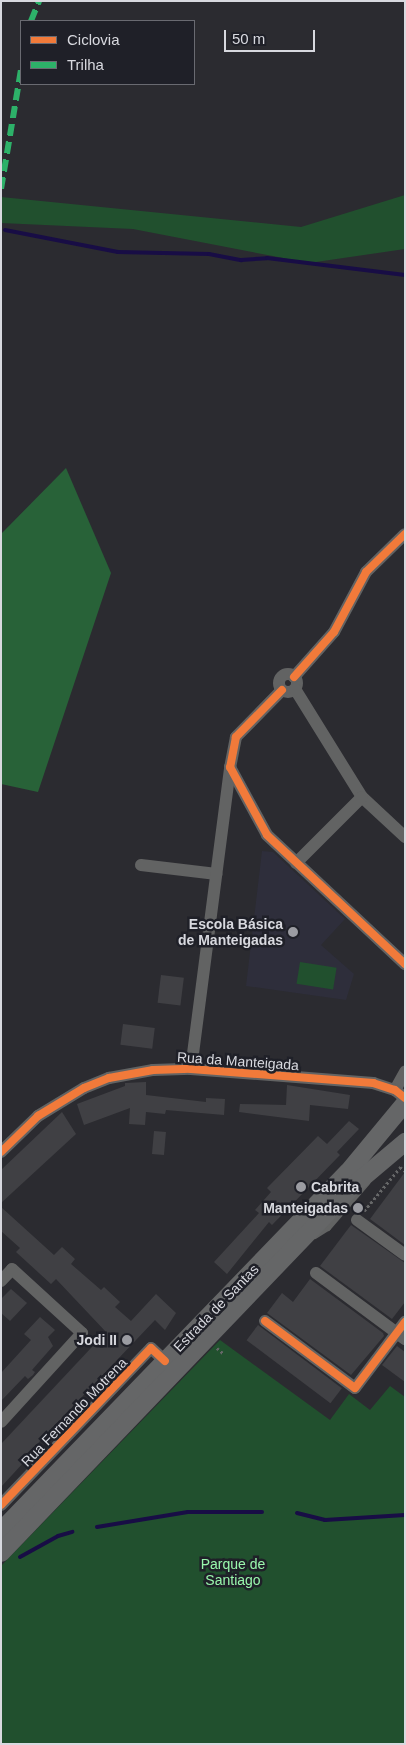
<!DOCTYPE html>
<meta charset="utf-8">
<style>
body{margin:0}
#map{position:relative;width:406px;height:1745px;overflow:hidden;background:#2b2b30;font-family:Arial,sans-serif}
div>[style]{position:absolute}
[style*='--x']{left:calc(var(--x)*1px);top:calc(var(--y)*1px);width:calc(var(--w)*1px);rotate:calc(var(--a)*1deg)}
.built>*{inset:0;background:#2e2e3b}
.green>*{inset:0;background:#21502e;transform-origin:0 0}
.forest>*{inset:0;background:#286238}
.stream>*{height:4px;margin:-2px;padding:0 2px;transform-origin:2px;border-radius:2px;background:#180d45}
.building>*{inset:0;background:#404044;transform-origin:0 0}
.path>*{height:2.5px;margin-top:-1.25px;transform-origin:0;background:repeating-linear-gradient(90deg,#666768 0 2.5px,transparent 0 5px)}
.service>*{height:6px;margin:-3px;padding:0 3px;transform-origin:3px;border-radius:3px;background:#626363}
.minor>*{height:12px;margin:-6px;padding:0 6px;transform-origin:6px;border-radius:6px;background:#626363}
.minor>.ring{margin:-6px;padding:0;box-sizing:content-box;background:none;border:12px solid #626363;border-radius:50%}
.secondary>*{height:18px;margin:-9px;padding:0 9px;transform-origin:9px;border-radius:9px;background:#656667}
.quiet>*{height:6px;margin-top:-3px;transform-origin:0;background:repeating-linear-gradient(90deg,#2db169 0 12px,transparent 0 18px)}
.cycleway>*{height:8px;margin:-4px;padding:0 4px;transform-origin:4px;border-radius:4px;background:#f17a3a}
.dots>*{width:14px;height:14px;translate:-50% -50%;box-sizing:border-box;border:2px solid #1f2028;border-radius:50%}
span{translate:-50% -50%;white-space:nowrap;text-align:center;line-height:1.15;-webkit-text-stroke:5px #1f2028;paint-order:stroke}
.poi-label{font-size:14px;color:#d8d9df;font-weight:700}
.right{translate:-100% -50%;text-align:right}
.left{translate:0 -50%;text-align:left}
.street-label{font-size:14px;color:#d8d9df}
.park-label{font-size:14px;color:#99f6ac}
.frame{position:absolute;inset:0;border:2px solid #d8d9df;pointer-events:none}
.legend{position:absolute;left:20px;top:20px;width:175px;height:65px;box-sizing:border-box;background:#1f2028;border:1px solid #696a71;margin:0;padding:6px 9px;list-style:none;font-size:15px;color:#d8d9df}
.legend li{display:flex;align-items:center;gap:10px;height:25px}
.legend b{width:25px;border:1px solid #696a71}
.scale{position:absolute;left:224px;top:30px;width:91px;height:22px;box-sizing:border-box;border:2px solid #d8d9df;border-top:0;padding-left:6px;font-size:15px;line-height:18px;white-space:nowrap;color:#d8d9df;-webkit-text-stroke:4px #1f2028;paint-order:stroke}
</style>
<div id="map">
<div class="built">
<div style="clip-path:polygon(262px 851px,273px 852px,345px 919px,321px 945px,354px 974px,346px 1000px,246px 986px)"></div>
</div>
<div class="green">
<div style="clip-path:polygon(405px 195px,405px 249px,309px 263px,133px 229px,1px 223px,1px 197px,301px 227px)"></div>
<div style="left:300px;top:962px;width:37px;height:22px;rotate:9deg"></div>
<div style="clip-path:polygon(220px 1340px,330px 1420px,349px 1394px,370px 1410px,390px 1386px,405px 1397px,405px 1744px,1px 1744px,1px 1566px)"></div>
</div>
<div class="forest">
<div style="clip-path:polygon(66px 468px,111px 573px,38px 792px,1px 784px,1px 534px)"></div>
</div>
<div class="stream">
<div style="--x:5;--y:230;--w:115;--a:11"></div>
<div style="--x:118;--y:252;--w:91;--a:1.3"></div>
<div style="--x:209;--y:254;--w:33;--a:11"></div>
<div style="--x:241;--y:260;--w:26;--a:-4"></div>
<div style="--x:267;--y:258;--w:139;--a:7"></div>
<div style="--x:297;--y:1513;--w:29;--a:14"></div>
<div style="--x:325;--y:1520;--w:80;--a:-3.6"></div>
<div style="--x:97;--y:1527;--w:92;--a:-9.4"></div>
<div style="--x:188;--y:1512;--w:74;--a:0"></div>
<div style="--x:20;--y:1557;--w:43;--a:-28.9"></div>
<div style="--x:58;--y:1536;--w:15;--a:-16"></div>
</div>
<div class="building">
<div style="left:161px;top:975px;width:23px;height:28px;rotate:7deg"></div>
<div style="left:123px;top:1024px;width:32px;height:21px;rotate:7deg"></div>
<div style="clip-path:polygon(146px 1082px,146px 1095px,206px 1102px,206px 1098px,225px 1099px,224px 1115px,166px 1110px,165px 1114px,146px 1112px,145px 1125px,129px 1124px,130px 1108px,84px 1125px,77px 1104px,125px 1086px,125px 1083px)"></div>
<div style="clip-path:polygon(287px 1085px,350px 1095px,348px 1109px,310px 1105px,309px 1121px,239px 1112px,240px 1104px,286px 1105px)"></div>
<div style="clip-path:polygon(62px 1112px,76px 1134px,1px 1203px,1px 1170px)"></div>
<div style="clip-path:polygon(349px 1121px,359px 1129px,337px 1152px,340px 1155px,272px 1225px,269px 1222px,227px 1274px,214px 1262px,259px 1213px,255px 1210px,271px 1192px,267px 1188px,318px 1136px,327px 1144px)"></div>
<div style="left:154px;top:1131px;width:12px;height:23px;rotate:5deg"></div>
<div style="clip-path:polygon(405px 1172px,405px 1245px,370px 1219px)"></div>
<div style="clip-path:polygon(1px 1207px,54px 1255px,62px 1247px,75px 1259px,71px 1264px,101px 1290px,104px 1287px,120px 1302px,115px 1307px,131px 1321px,156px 1294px,176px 1313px,165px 1330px,155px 1320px,23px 1459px,24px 1462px,1px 1487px,1px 1444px,106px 1332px,56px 1279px,51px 1284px,16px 1252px,20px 1248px,1px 1231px)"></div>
<div style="clip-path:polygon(351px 1225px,405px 1263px,405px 1302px,392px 1319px,320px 1266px)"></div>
<div style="clip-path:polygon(310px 1279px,383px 1333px,384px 1336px,351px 1375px,267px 1313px,282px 1293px,293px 1302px)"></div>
<div style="clip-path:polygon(11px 1289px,27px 1303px,10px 1321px,1px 1313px,1px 1299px)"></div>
<div style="clip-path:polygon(40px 1317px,55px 1330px,48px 1337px,53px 1346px,32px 1370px,35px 1372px,33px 1375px,28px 1379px,25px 1376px,1px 1401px,1px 1373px,31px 1340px,24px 1334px)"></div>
<div style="left:258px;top:1325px;width:105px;height:19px;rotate:37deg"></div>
<div style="clip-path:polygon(397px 1346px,405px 1352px,405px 1382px,382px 1365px)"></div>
</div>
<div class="path">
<div style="--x:400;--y:1167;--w:6;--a:39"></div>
<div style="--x:364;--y:1211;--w:60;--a:-50.4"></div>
<div style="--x:217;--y:1348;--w:8;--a:40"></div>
</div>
<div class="service">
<div style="--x:315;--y:1236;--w:15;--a:-32"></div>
<div style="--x:328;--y:1228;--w:60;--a:-49.1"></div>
</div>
<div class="minor">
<div class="ring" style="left:279px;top:674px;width:6px;height:6px"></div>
<div style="--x:294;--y:677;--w:60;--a:-48.4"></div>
<div style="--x:334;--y:632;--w:68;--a:-61.9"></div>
<div style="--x:366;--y:572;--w:54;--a:-44.3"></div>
<div style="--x:295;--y:689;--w:127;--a:58.2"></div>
<div style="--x:362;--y:797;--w:59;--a:42.9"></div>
<div style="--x:282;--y:690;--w:66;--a:134.4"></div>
<div style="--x:236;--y:737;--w:31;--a:101"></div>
<div style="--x:230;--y:767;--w:77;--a:61.4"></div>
<div style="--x:267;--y:835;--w:189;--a:43.1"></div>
<div style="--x:296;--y:863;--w:93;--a:-45"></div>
<div style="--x:141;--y:865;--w:76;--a:6.8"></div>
<div style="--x:191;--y:1069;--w:305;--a:-82.6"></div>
<div style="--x:395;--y:1090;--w:21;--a:-61"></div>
<div style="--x:1;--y:1152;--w:52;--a:-44.2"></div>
<div style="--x:38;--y:1116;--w:54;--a:-31.3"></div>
<div style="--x:84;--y:1088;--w:27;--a:-22"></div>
<div style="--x:109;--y:1078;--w:45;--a:-10.3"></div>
<div style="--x:153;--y:1070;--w:38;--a:-2"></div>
<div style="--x:191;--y:1069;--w:183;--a:4.4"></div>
<div style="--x:373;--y:1083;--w:23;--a:18"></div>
<div style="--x:395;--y:1090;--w:13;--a:39"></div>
<div style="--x:357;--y:1220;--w:59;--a:36.1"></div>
<div style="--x:316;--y:1273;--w:111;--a:36.6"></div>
<div style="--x:1;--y:1281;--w:16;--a:-47"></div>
<div style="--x:12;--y:1269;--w:95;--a:42.4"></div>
<div style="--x:82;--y:1333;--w:120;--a:132.3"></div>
<div style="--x:265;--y:1321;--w:112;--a:36.7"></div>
<div style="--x:355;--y:1388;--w:83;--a:-52.9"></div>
<div style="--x:1;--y:1505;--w:217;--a:-46.3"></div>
<div style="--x:151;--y:1348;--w:19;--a:43"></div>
</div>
<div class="secondary">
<div style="--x:1;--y:1531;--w:499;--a:-46"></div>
<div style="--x:348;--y:1172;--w:89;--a:-50.4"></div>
<div style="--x:1;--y:1553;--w:510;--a:-46.19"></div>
<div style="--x:354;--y:1185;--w:67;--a:-40.1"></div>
</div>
<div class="quiet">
<div style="--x:404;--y:1;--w:1;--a:0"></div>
<div style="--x:31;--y:21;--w:22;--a:-68"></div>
<div style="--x:1;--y:189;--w:121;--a:-80.5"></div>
</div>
<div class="cycleway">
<div style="--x:294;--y:677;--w:60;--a:-48.4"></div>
<div style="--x:334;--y:632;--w:68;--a:-61.9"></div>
<div style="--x:366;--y:572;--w:54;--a:-44.3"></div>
<div style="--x:282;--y:690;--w:66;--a:134.4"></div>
<div style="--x:236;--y:737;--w:31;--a:101"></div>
<div style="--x:230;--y:767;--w:77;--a:61.4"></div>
<div style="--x:267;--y:835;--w:189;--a:43.1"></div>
<div style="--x:1;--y:1152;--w:52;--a:-44.2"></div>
<div style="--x:38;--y:1116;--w:54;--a:-31.3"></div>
<div style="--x:84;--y:1088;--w:27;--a:-22"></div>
<div style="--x:109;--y:1078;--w:45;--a:-10.3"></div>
<div style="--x:153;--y:1070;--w:38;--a:-2"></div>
<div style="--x:191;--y:1069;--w:183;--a:4.4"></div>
<div style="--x:373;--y:1083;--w:23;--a:18"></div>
<div style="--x:395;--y:1090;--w:13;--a:39"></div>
<div style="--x:265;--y:1321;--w:112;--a:36.7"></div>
<div style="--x:355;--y:1388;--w:83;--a:-52.9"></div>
<div style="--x:1;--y:1505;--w:217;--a:-46.3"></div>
<div style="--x:151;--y:1348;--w:19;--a:43"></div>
</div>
<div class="dots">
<div style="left:293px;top:932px;background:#9b9ca2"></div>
<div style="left:301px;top:1187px;background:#9b9ca2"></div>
<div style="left:358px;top:1208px;background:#9b9ca2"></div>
<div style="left:127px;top:1340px;background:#9b9ca2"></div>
</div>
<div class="poi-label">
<span class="right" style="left:283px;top:932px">Escola Básica<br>de Manteigadas</span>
<span class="left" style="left:311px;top:1187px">Cabrita</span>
<span class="right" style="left:348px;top:1208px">Manteigadas</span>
<span class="right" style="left:117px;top:1340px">Jodi II</span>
</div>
<div class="street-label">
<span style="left:238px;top:1061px;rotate:4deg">Rua da Manteigada</span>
<span style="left:216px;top:1308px;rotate:-46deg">Estrada de Santas</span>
<span style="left:74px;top:1412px;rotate:-46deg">Rua Fernando Motrena</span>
</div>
<div class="park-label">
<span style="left:233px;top:1572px">Parque de<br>Santiago</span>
</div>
<div class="frame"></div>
<ul class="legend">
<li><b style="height:6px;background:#f17a3a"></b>Ciclovia</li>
<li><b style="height:6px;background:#2db169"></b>Trilha</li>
</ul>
<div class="scale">50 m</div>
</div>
